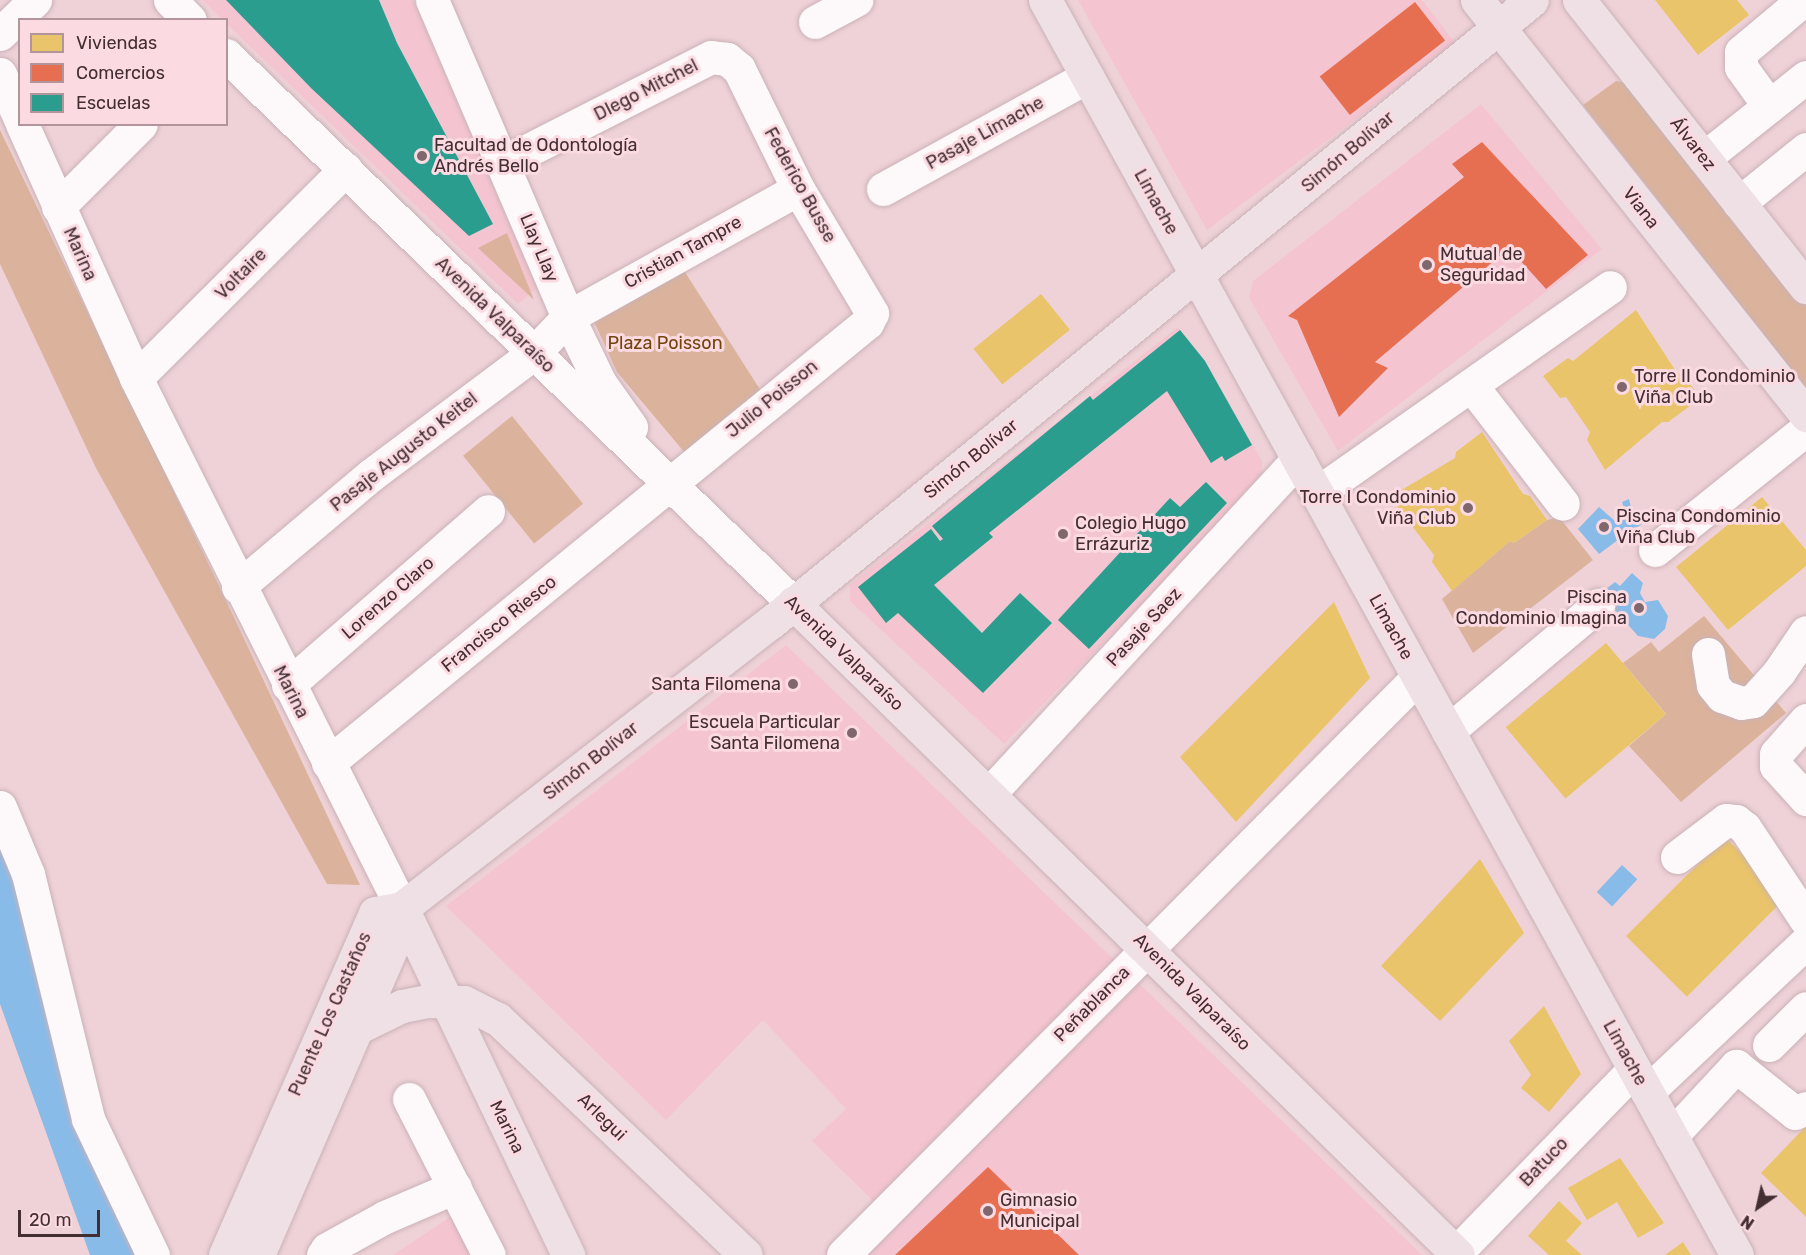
<!DOCTYPE html>
<meta charset="utf-8">
<style>
body{margin:0}
#map{position:relative;width:1806px;height:1255px;overflow:hidden;background:#efd2d8;font-family:Rubik,sans-serif}
div>[style]{position:absolute}
[style*='--x']{left:calc(var(--x)*1px);top:calc(var(--y)*1px);width:calc(var(--w)*1px);rotate:calc(var(--a)*1deg)}
.built>*{inset:0;background:#f4c5d0}
.green>*{inset:0;background:#dbb39c;transform-origin:0 0}
.water>*{inset:0;background:#89bbe9;transform-origin:0 0}
.homes>*{inset:0;background:#e9c46a;transform-origin:0 0}
.shops>*{inset:0;background:#e76f51;transform-origin:0 0}
.schools>*{inset:0;background:#2a9d8f}
.roads{filter:drop-shadow(0 0 2px #c9b2b7) drop-shadow(0 0 2px #c9b2b7)}
.minor>*{height:33px;margin:-16.5px;padding:0 16.5px;transform-origin:16.5px;border-radius:16.5px;background:#fdf8f9}
.major>*{height:33px;margin:-16.5px;padding:0 16.5px;transform-origin:16.5px;border-radius:16.5px;background:#eee0e4}
.dots>*{width:16px;height:16px;translate:-50% -50%;box-sizing:border-box;border:3px solid #fbdae1;border-radius:50%}
span{translate:-50% -50%;white-space:nowrap;text-align:center;line-height:1.15;-webkit-text-stroke:6px #fbdae1;paint-order:stroke}
.street-label{font-size:18px;color:#432e33}
.poi-label{font-size:18px;color:#432e33}
.left{translate:0 -50%;text-align:left}
.right{translate:-100% -50%;text-align:right}
.park-label{font-size:18px;color:#72430a}
.legend{position:absolute;left:18px;top:18px;width:210px;height:108px;box-sizing:border-box;background:#fbdae1;border:2px solid #b1959b;margin:0;padding:8px 10px;list-style:none;font-size:18px;color:#432e33}
.legend li{display:flex;align-items:center;gap:12px;height:30px}
.legend b{width:30px;border:2px solid #b1959b}
.north{position:absolute;left:1728px;top:1177px;width:60px;height:60px;-webkit-text-stroke:4px #fbdae1;paint-order:stroke;rotate:214deg;font-size:16px;font-weight:700;line-height:24px;text-align:center;color:#432e33}
.north::after{content:'';display:block;margin:auto;width:21px;height:27px;background:#432e33;clip-path:polygon(50% 0,100% 100%,50% 72%,0 100%)}
.scale{position:absolute;left:18px;top:1210px;width:82px;height:27px;box-sizing:border-box;border:3px solid #432e33;border-top:0;padding-left:8px;font-size:18px;line-height:21px;white-space:nowrap;color:#432e33;-webkit-text-stroke:4px #fbdae1;paint-order:stroke}
</style>
<div id="map">
<div class="built">
<div style="clip-path:polygon(202px 0,413px 0,537px 288px,518px 304px)"></div>
<div style="clip-path:polygon(1078px 0,1422px 0,1456px 44px,1207px 230px)"></div>
<div style="clip-path:polygon(1481px 104px,1602px 249px,1338px 451px,1249px 298px,1253px 281px)"></div>
<div style="clip-path:polygon(1178px 327px,1205px 361px,1262px 461px,1261px 482px,1004px 744px,850px 601px,850px 585px)"></div>
<div style="clip-path:polygon(786px 645px,1422px 1255px,860px 1255px,874px 1202px,812px 1141px,846px 1109px,763px 1020px,666px 1120px,446px 906px)"></div>
<div style="clip-path:polygon(453px 1215px,470px 1255px,393px 1255px)"></div>
</div>
<div class="green">
<div style="clip-path:polygon(1616px 81px,1636px 85px,1806px 301px,1806px 388px,1583px 105px)"></div>
<div style="clip-path:polygon(0 130px,222px 592px,360px 885px,327px 884px,96px 468px,0 264px)"></div>
<div style="clip-path:polygon(507px 233px,534px 300px,478px 248px)"></div>
<div style="clip-path:polygon(683px 269px,761px 391px,685px 453px,617px 372px,592px 317px)"></div>
<div style="left:512px;top:416px;width:113px;height:63px;rotate:51deg"></div>
<div style="clip-path:polygon(1559px 517px,1593px 560px,1473px 653px,1442px 599px,1510px 541px,1514px 543px,1547px 520px)"></div>
<div style="clip-path:polygon(1704px 616px,1786px 713px,1681px 802px,1629px 746px,1666px 714px,1623px 663px,1651px 642px,1659px 652px)"></div>
</div>
<div class="water">
<div style="clip-path:polygon(1629px 499px,1631px 508px,1645px 513px,1645px 522px,1636px 528px,1629px 527px,1626px 534px,1599px 554px,1578px 529px,1599px 507px,1615px 521px,1626px 514px,1622px 502px)"></div>
<div style="clip-path:polygon(1632px 573px,1643px 583px,1640px 593px,1645px 602px,1658px 600px,1668px 616px,1665px 629px,1654px 639px,1638px 636px,1615px 610px,1606px 589px,1615px 582px,1620px 586px)"></div>
<div style="clip-path:polygon(0 827px,31px 898px,58px 1067px,102px 1183px,140px 1255px,90px 1255px,0 1004px)"></div>
<div style="left:1622px;top:865px;width:21px;height:37px;rotate:43deg"></div>
</div>
<div class="homes">
<div style="clip-path:polygon(1655px 0,1737px 0,1749px 15px,1698px 55px)"></div>
<div style="left:1041px;top:294px;width:46px;height:87px;rotate:51deg"></div>
<div style="clip-path:polygon(1636px 310px,1677px 373px,1683px 375px,1701px 398px,1668px 422px,1662px 422px,1605px 470px,1587px 440px,1590px 432px,1566px 397px,1560px 398px,1543px 376px,1568px 358px,1573px 361px)"></div>
<div style="clip-path:polygon(1482px 432px,1523px 494px,1530px 496px,1547px 520px,1514px 543px,1510px 541px,1452px 591px,1432px 562px,1434px 555px,1390px 497px,1455px 458px,1456px 452px)"></div>
<div style="clip-path:polygon(1762px 497px,1806px 550px,1806px 566px,1728px 630px,1676px 567px)"></div>
<div style="clip-path:polygon(1334px 602px,1370px 678px,1236px 822px,1180px 757px)"></div>
<div style="left:1606px;top:643px;width:93px;height:131px;rotate:50deg"></div>
<div style="left:1725px;top:837px;width:86px;height:140px;rotate:45deg"></div>
<div style="clip-path:polygon(1480px 859px,1524px 933px,1440px 1021px,1381px 966px)"></div>
<div style="clip-path:polygon(1544px 1006px,1581px 1074px,1549px 1112px,1521px 1088px,1531px 1075px,1509px 1041px)"></div>
<div style="clip-path:polygon(1806px 1126px,1806px 1217px,1761px 1173px)"></div>
<div style="clip-path:polygon(1620px 1158px,1664px 1223px,1638px 1238px,1617px 1202px,1587px 1220px,1568px 1188px)"></div>
<div style="clip-path:polygon(1559px 1201px,1582px 1223px,1566px 1241px,1582px 1255px,1549px 1255px,1528px 1236px)"></div>
<div style="clip-path:polygon(1683px 1242px,1691px 1255px,1665px 1255px)"></div>
</div>
<div class="shops">
<div style="left:1415px;top:2px;width:49px;height:121px;rotate:52deg"></div>
<div style="clip-path:polygon(1482px 142px,1588px 255px,1546px 289px,1509px 248px,1375px 362px,1388px 368px,1339px 417px,1297px 320px,1288px 316px,1464px 177px,1452px 164px)"></div>
<div style="clip-path:polygon(988px 1167px,1079px 1255px,895px 1255px)"></div>
</div>
<div class="schools">
<div style="clip-path:polygon(226px 0,379px 0,397px 43px,493px 224px,469px 236px,311px 88px)"></div>
<div style="clip-path:polygon(1180px 330px,1205px 361px,1252px 445px,1225px 461px,1222px 456px,1211px 463px,1167px 391px,989px 533px,993px 537px,934px 585px,982px 633px,1020px 593px,1052px 623px,983px 693px,898px 613px,886px 623px,858px 587px,931px 529px,940px 541px,943px 539px,932px 526px,1090px 396px,1093px 400px)"></div>
<div style="clip-path:polygon(1206px 482px,1227px 503px,1089px 649px,1058px 620px,1170px 498px,1180px 507px)"></div>
</div>
<div class="roads">
<div class="minor">
<div style="--x:170;--y:0;--w:28;--a:45"></div>
<div style="--x:432;--y:0;--w:345;--a:66.8"></div>
<div style="--x:568;--y:317;--w:73;--a:64.1"></div>
<div style="--x:600;--y:383;--w:54;--a:54.8"></div>
<div style="--x:815;--y:22;--w:47;--a:-28.2"></div>
<div style="--x:0;--y:34;--w:49;--a:-44.2"></div>
<div style="--x:226;--y:55;--w:789;--a:44.02"></div>
<div style="--x:0;--y:74;--w:49;--a:66"></div>
<div style="--x:1769;--y:106;--w:48;--a:-125.7"></div>
<div style="--x:1741;--y:67;--w:15;--a:-90"></div>
<div style="--x:1741;--y:52;--w:81;--a:-40"></div>
<div style="--x:22;--y:124;--w:278;--a:65.8"></div>
<div style="--x:136;--y:378;--w:593;--a:63.35"></div>
<div style="--x:1704;--y:158;--w:130;--a:-38.5"></div>
<div style="--x:883;--y:189;--w:233;--a:-28.8"></div>
<div style="--x:1739;--y:203;--w:86;--a:-38.9"></div>
<div style="--x:58;--y:207;--w:117;--a:-45"></div>
<div style="--x:136;--y:378;--w:296;--a:-44.9"></div>
<div style="--x:1471;--y:385;--w:150;--a:52.3"></div>
<div style="--x:1317;--y:493;--w:358;--a:-35.1"></div>
<div style="--x:1655;--y:550;--w:193;--a:-38.7"></div>
<div style="--x:238;--y:587;--w:174;--a:-40.1"></div>
<div style="--x:371;--y:475;--w:204;--a:-36.8"></div>
<div style="--x:534;--y:353;--w:50;--a:-46.6"></div>
<div style="--x:568;--y:317;--w:263;--a:-29.1"></div>
<div style="--x:1708;--y:654;--w:31;--a:81"></div>
<div style="--x:1713;--y:685;--w:14;--a:51"></div>
<div style="--x:1722;--y:696;--w:20;--a:20"></div>
<div style="--x:1741;--y:703;--w:12;--a:-9"></div>
<div style="--x:1753;--y:701;--w:39;--a:-48"></div>
<div style="--x:1779;--y:672;--w:48;--a:-56"></div>
<div style="--x:288;--y:685;--w:265;--a:-41"></div>
<div style="--x:1806;--y:720;--w:45;--a:131.4"></div>
<div style="--x:1776;--y:754;--w:12;--a:90"></div>
<div style="--x:1776;--y:766;--w:45;--a:47.7"></div>
<div style="--x:1448;--y:731;--w:196;--a:-40"></div>
<div style="--x:328;--y:763;--w:696;--a:-39.23"></div>
<div style="--x:867;--y:323;--w:11;--a:-63"></div>
<div style="--x:872;--y:313;--w:144;--a:-120.8"></div>
<div style="--x:798;--y:189;--w:134;--a:-116.2"></div>
<div style="--x:739;--y:69;--w:16;--a:-140"></div>
<div style="--x:727;--y:59;--w:16;--a:-173"></div>
<div style="--x:711;--y:57;--w:233;--a:153"></div>
<div style="--x:989;--y:794;--w:456;--a:-47.3"></div>
<div style="--x:0;--y:807;--w:73;--a:67.3"></div>
<div style="--x:28;--y:874;--w:252;--a:76.2"></div>
<div style="--x:88;--y:1119;--w:151;--a:64.5"></div>
<div style="--x:1677;--y:857;--w:61;--a:-37.1"></div>
<div style="--x:1726;--y:820;--w:10;--a:6"></div>
<div style="--x:1736;--y:821;--w:11;--a:38"></div>
<div style="--x:1745;--y:828;--w:110;--a:56.5"></div>
<div style="--x:1769;--y:1045;--w:52;--a:-45"></div>
<div style="--x:1647;--y:1092;--w:219;--a:-43.3"></div>
<div style="--x:409;--y:1099;--w:175;--a:62.9"></div>
<div style="--x:1671;--y:1136;--w:96;--a:-47.1"></div>
<div style="--x:1736;--y:1066;--w:75;--a:38.5"></div>
<div style="--x:1795;--y:1113;--w:12;--a:-24"></div>
<div style="--x:323;--y:1255;--w:7;--a:-56"></div>
<div style="--x:327;--y:1249;--w:66;--a:-28.9"></div>
<div style="--x:385;--y:1217;--w:76;--a:-23.2"></div>
<div style="--x:843;--y:1255;--w:815;--a:-45.15"></div>
<div style="--x:1454;--y:1255;--w:259;--a:-45.9"></div>
</div>
<div class="major">
<div style="--x:1045;--y:0;--w:1433;--a:61.13"></div>
<div style="--x:1477;--y:0;--w:530;--a:51.59"></div>
<div style="--x:1579;--y:0;--w:366;--a:51.7"></div>
<div style="--x:793;--y:603;--w:931;--a:44.43"></div>
<div style="--x:402;--y:908;--w:385;--a:64.4"></div>
<div style="--x:357;--y:1028;--w:50;--a:-26.1"></div>
<div style="--x:402;--y:1006;--w:26;--a:-11"></div>
<div style="--x:428;--y:1001;--w:36;--a:2"></div>
<div style="--x:464;--y:1002;--w:38;--a:27"></div>
<div style="--x:498;--y:1019;--w:342;--a:43.6"></div>
<div style="--x:225;--y:1255;--w:373;--a:-66.3"></div>
<div style="--x:375;--y:913;--w:27;--a:-10"></div>
<div style="--x:402;--y:908;--w:465;--a:-37.8"></div>
<div style="--x:770;--y:623;--w:984;--a:-39.27"></div>
<div style="--x:258;--y:1255;--w:338;--a:-66.5"></div>
<div style="--x:393;--y:945;--w:38;--a:-76"></div>
</div>
</div>
<div class="dots">
<div style="left:422px;top:156px;background:#7f676d"></div>
<div style="left:1427px;top:265px;background:#7f676d"></div>
<div style="left:1622px;top:387px;background:#7f676d"></div>
<div style="left:1468px;top:508px;background:#7f676d"></div>
<div style="left:1604px;top:527px;background:#7f676d"></div>
<div style="left:1063px;top:534px;background:#7f676d"></div>
<div style="left:1639px;top:608px;background:#7f676d"></div>
<div style="left:793px;top:684px;background:#7f676d"></div>
<div style="left:852px;top:733px;background:#7f676d"></div>
<div style="left:988px;top:1211px;background:#7f676d"></div>
</div>
<div class="street-label">
<span style="left:646px;top:90px;rotate:-27deg">DIego Mitchel</span>
<span style="left:985px;top:133px;rotate:-29deg">Pasaje Limache</span>
<span style="left:1693px;top:144px;rotate:52deg">Álvarez</span>
<span style="left:1348px;top:152px;rotate:-40deg">Simón Bolívar</span>
<span style="left:800px;top:185px;rotate:61deg">Federico Busse</span>
<span style="left:1156px;top:202px;rotate:61deg">Limache</span>
<span style="left:1641px;top:208px;rotate:52deg">Viana</span>
<span style="left:539px;top:248px;rotate:67deg">Llay Llay</span>
<span style="left:683px;top:252px;rotate:-29deg">Cristian Tampre</span>
<span style="left:80px;top:254px;rotate:66deg">Marina</span>
<span style="left:241px;top:274px;rotate:-45deg">Voltaire</span>
<span style="left:495px;top:315px;rotate:44deg">Avenida Valparaíso</span>
<span style="left:772px;top:399px;rotate:-39deg">Julio Poisson</span>
<span style="left:404px;top:452px;rotate:-38deg">Pasaje Augusto Keitel</span>
<span style="left:971px;top:459px;rotate:-39deg">Simón Bolívar</span>
<span style="left:388px;top:598px;rotate:-41deg">Lorenzo Claro</span>
<span style="left:499px;top:624px;rotate:-39deg">Francisco Riesco</span>
<span style="left:1144px;top:627px;rotate:-47deg">Pasaje Saez</span>
<span style="left:1391px;top:627px;rotate:61deg">Limache</span>
<span style="left:844px;top:653px;rotate:44deg">Avenida Valparaíso</span>
<span style="left:291px;top:692px;rotate:63deg">Marina</span>
<span style="left:591px;top:761px;rotate:-38deg">Simón Bolívar</span>
<span style="left:1192px;top:992px;rotate:45deg">Avenida Valparaíso</span>
<span style="left:1092px;top:1004px;rotate:-45deg">Peñablanca</span>
<span style="left:330px;top:1014px;rotate:-66deg">Puente Los Castaños</span>
<span style="left:1625px;top:1053px;rotate:61deg">Limache</span>
<span style="left:602px;top:1117px;rotate:44deg">Arlegui</span>
<span style="left:507px;top:1127px;rotate:64deg">Marina</span>
<span style="left:1544px;top:1162px;rotate:-46deg">Batuco</span>
</div>
<div class="poi-label">
<span class="left" style="left:434px;top:156px">Facultad de Odontología<br>Andrés Bello</span>
<span class="left" style="left:1440px;top:265px">Mutual de<br>Seguridad</span>
<span class="left" style="left:1634px;top:387px">Torre II Condominio<br>Viña Club</span>
<span class="right" style="left:1456px;top:508px">Torre I Condominio<br>Viña Club</span>
<span class="left" style="left:1616px;top:527px">Piscina Condominio<br>Viña Club</span>
<span class="left" style="left:1075px;top:534px">Colegio Hugo<br>Errázuriz</span>
<span class="right" style="left:1627px;top:608px">Piscina<br>Condominio Imagina</span>
<span class="right" style="left:781px;top:684px">Santa Filomena</span>
<span class="right" style="left:840px;top:733px">Escuela Particular<br>Santa Filomena</span>
<span class="left" style="left:1000px;top:1211px">Gimnasio<br>Municipal</span>
</div>
<div class="park-label">
<span style="left:665px;top:343px">Plaza Poisson</span>
</div>
<ul class="legend">
<li><b style="height:16px;background:#e9c46a"></b>Viviendas</li>
<li><b style="height:16px;background:#e76f51"></b>Comercios</li>
<li><b style="height:16px;background:#2a9d8f"></b>Escuelas</li>
</ul>
<div class="north">N</div>
<div class="scale">20 m</div>
</div>
